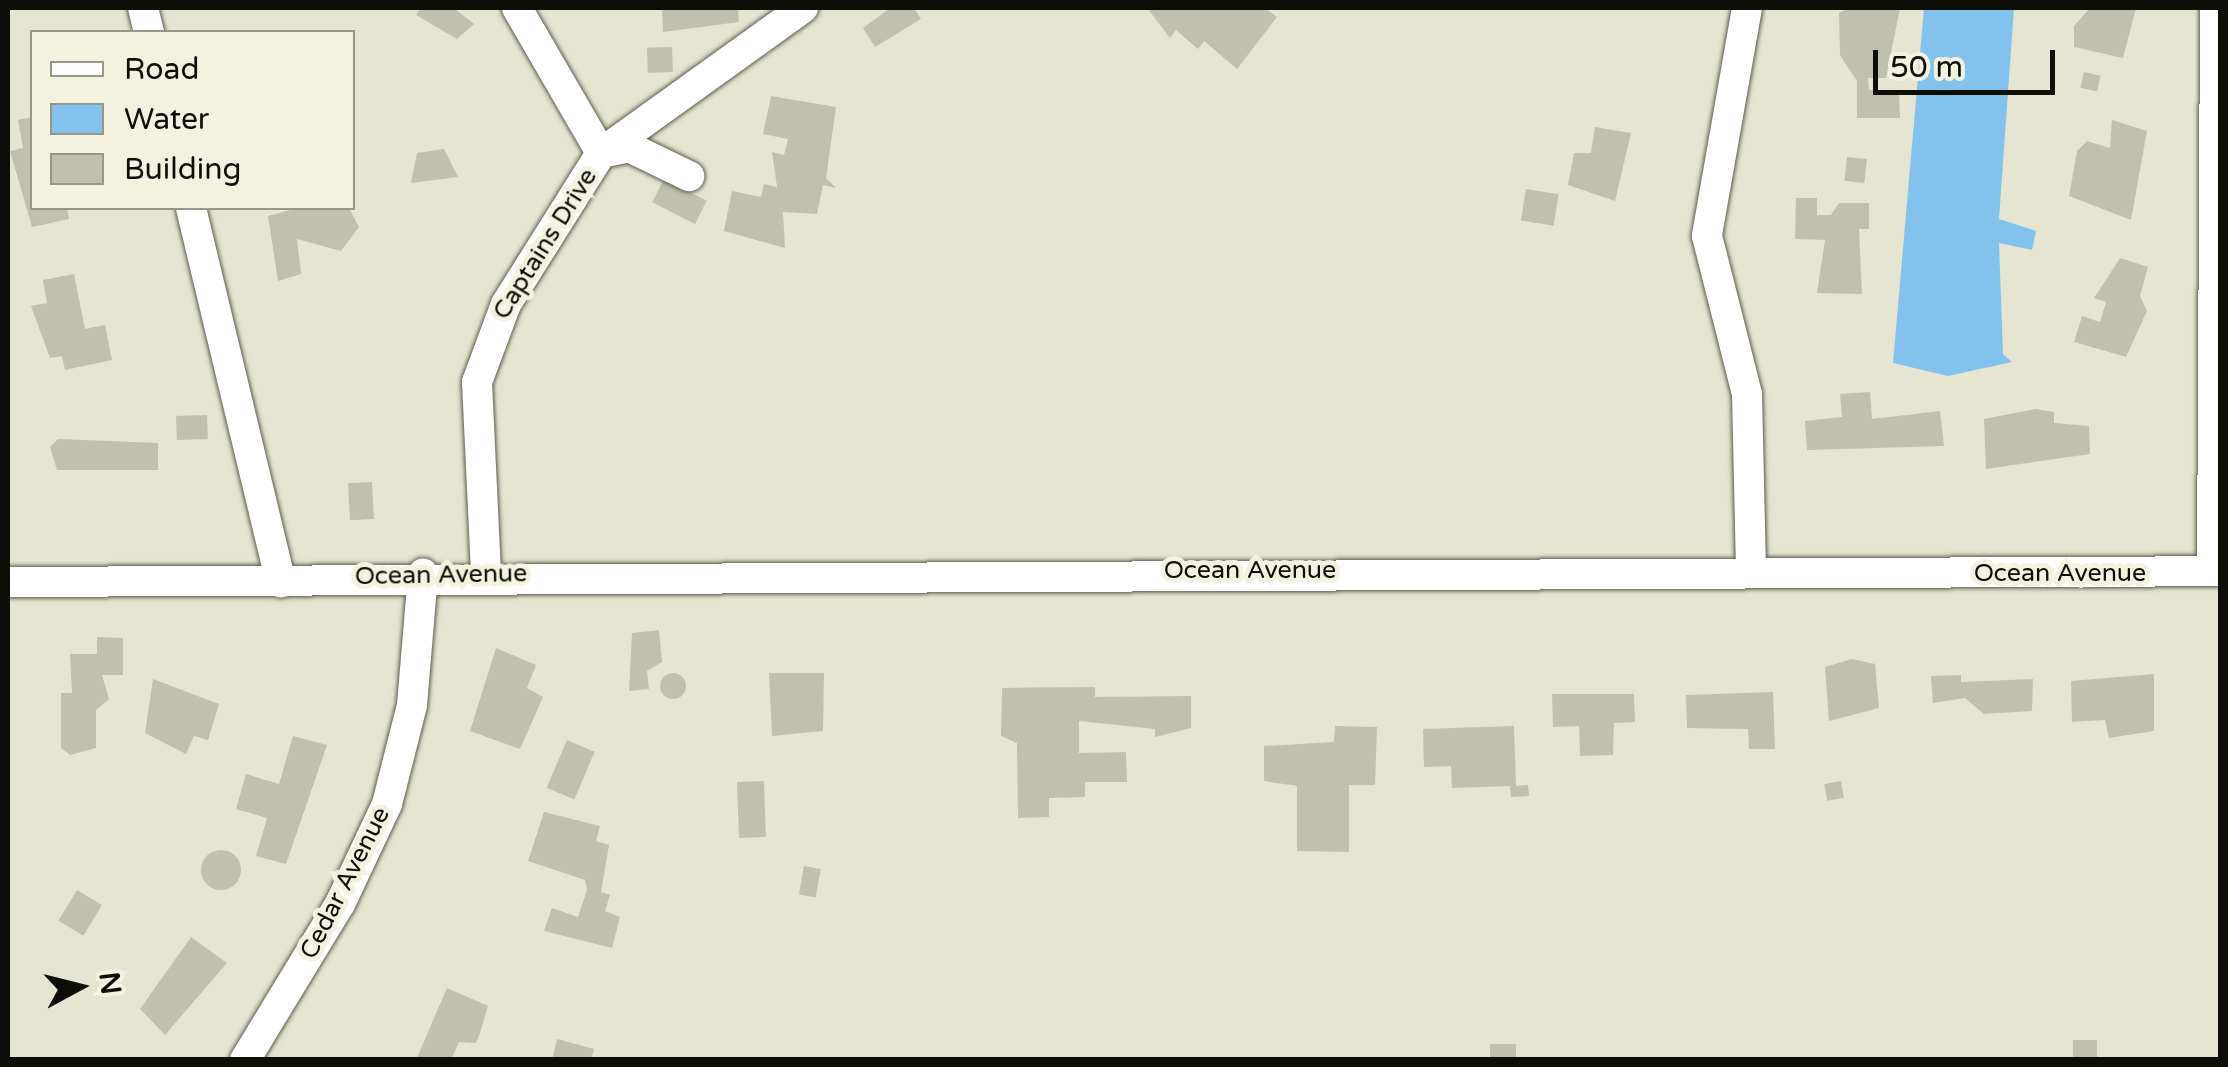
<!DOCTYPE html>
<style>
body{margin:0}
#map{position:relative;width:2228px;height:1067px;overflow:hidden;background:#e5e5d2;font-family:"Varela Round",sans-serif}
div>[style]{position:absolute}
[style*='--x']{left:calc(var(--x)*1px);top:calc(var(--y)*1px);width:calc(var(--w)*1px);rotate:calc(var(--a)*1deg)}
.water>*{inset:0;background:#83c2ec}
.building>*{inset:0;background:#c0c0ae;transform-origin:0 0}
.round{border-radius:50%}
.roads{filter:drop-shadow(0 0 2px #5d5d4d) drop-shadow(0 0 2px #5d5d4d)}
.minor>*{height:30px;margin:-15px;padding:0 15px;transform-origin:15px;border-radius:15px;background:#fff}
span{translate:-50% -50%;white-space:nowrap;text-align:center;line-height:1.15;-webkit-text-stroke:10px #f2f2df;paint-order:stroke}
.street-label{font-size:25px;color:#0e0e08}
.frame{position:absolute;inset:0;border:10px solid #0e0e08;pointer-events:none}
.legend{position:absolute;left:30px;top:30px;width:325px;height:180px;box-sizing:border-box;background:#f2f2df;border:2px solid #979789;margin:0;padding:12px 18px;list-style:none;font-size:30px;color:#0e0e08}
.legend li{display:flex;align-items:center;gap:20px;height:50px}
.legend b{width:50px;border:2px solid #979789}
.north{position:absolute;left:30px;top:937px;width:100px;height:100px;-webkit-text-stroke:8px #f2f2df;paint-order:stroke;rotate:83deg;font-size:28px;font-weight:700;line-height:40px;text-align:center;color:#0e0e08}
.north::after{content:'';display:block;margin:auto;width:35px;height:45px;background:#0e0e08;clip-path:polygon(50% 0,100% 100%,50% 72%,0 100%)}
.scale{position:absolute;left:1873px;top:50px;width:182px;height:45px;box-sizing:border-box;border:5px solid #0e0e08;border-top:0;padding-left:12px;font-size:30px;line-height:35px;white-space:nowrap;color:#0e0e08;-webkit-text-stroke:8px #f2f2df;paint-order:stroke}
</style>
<div id="map">
<div class="water">
<div style="clip-path:polygon(1924px 8px,2014px 8px,1999px 219px,2036px 231px,2032px 250px,1999px 243px,2003px 354px,2012px 362px,1948px 376px,1893px 363px)"></div>
</div>
<div class="building">
<div style="clip-path:polygon(420px 8px,454px 8px,474px 24px,457px 39px,416px 15px)"></div>
<div style="clip-path:polygon(662px 8px,738px 8px,739px 22px,663px 32px)"></div>
<div style="clip-path:polygon(890px 8px,914px 8px,921px 19px,875px 47px,863px 28px)"></div>
<div style="clip-path:polygon(1147px 8px,1265px 8px,1277px 17px,1237px 69px,1204px 41px,1198px 49px,1176px 30px,1170px 38px)"></div>
<div style="clip-path:polygon(1849px 8px,1900px 8px,1886px 78px,1868px 78px,1869px 90px,1899px 90px,1900px 118px,1857px 118px,1857px 81px,1840px 55px,1839px 13px)"></div>
<div style="clip-path:polygon(2090px 8px,2136px 8px,2123px 58px,2074px 47px,2074px 26px)"></div>
<div style="left:672px;top:47px;width:25px;height:25px;rotate:88deg"></div>
<div style="left:2084px;top:72px;width:17px;height:16px;rotate:13deg"></div>
<div style="clip-path:polygon(771px 96px,836px 107px,826px 178px,836px 188px,823px 185px,817px 214px,783px 212px,785px 248px,724px 231px,732px 191px,761px 197px,764px 184px,777px 187px,772px 152px,784px 155px,788px 139px,763px 134px)"></div>
<div style="clip-path:polygon(32px 117px,32px 208px,67px 208px,69px 219px,32px 227px,10px 151px,23px 148px,18px 120px)"></div>
<div style="clip-path:polygon(2112px 120px,2147px 131px,2131px 220px,2069px 196px,2077px 151px,2087px 141px,2110px 148px)"></div>
<div style="clip-path:polygon(1595px 127px,1631px 133px,1615px 201px,1568px 185px,1574px 153px,1591px 153px)"></div>
<div style="clip-path:polygon(444px 149px,458px 177px,411px 183px,417px 153px)"></div>
<div style="left:1847px;top:157px;width:20px;height:24px;rotate:6deg"></div>
<div style="left:664px;top:179px;width:48px;height:26px;rotate:27deg"></div>
<div style="left:1526px;top:189px;width:33px;height:32px;rotate:9deg"></div>
<div style="clip-path:polygon(1796px 198px,1817px 198px,1817px 215px,1831px 215px,1839px 203px,1869px 203px,1869px 229px,1859px 229px,1862px 294px,1817px 293px,1825px 240px,1795px 239px)"></div>
<div style="clip-path:polygon(298px 208px,349px 208px,359px 227px,341px 251px,297px 239px,301px 274px,278px 281px,268px 216px)"></div>
<div style="clip-path:polygon(2120px 258px,2148px 267px,2140px 296px,2147px 311px,2126px 357px,2074px 342px,2082px 316px,2100px 322px,2106px 302px,2094px 298px)"></div>
<div style="clip-path:polygon(74px 274px,85px 329px,105px 325px,112px 360px,65px 370px,62px 356px,50px 358px,31px 306px,47px 303px,43px 280px)"></div>
<div style="clip-path:polygon(1870px 392px,1872px 419px,1940px 411px,1944px 446px,1807px 450px,1805px 421px,1842px 417px,1840px 394px)"></div>
<div style="clip-path:polygon(2035px 409px,2054px 412px,2054px 423px,2089px 426px,2090px 454px,1986px 469px,1984px 419px)"></div>
<div style="left:207px;top:415px;width:24px;height:31px;rotate:88deg"></div>
<div style="clip-path:polygon(58px 439px,158px 443px,158px 470px,57px 470px,50px 447px)"></div>
<div style="left:372px;top:482px;width:37px;height:24px;rotate:87deg"></div>
<div style="clip-path:polygon(659px 630px,662px 662px,647px 671px,649px 689px,629px 691px,632px 633px)"></div>
<div style="clip-path:polygon(97px 637px,123px 638px,123px 675px,102px 675px,109px 699px,96px 710px,96px 748px,70px 755px,61px 748px,61px 693px,72px 693px,70px 654px,97px 654px)"></div>
<div style="clip-path:polygon(496px 648px,536px 665px,527px 688px,543px 697px,520px 749px,470px 731px)"></div>
<div style="clip-path:polygon(1852px 659px,1875px 664px,1879px 708px,1829px 721px,1825px 667px)"></div>
<div style="clip-path:polygon(769px 673px,824px 673px,823px 731px,772px 736px)"></div>
<div class="round" style="left:660px;top:673px;width:26px;height:26px"></div>
<div style="clip-path:polygon(2154px 674px,2154px 731px,2109px 738px,2105px 720px,2072px 722px,2071px 681px)"></div>
<div style="clip-path:polygon(1961px 675px,1961px 682px,2033px 679px,2032px 711px,1984px 714px,1965px 698px,1933px 703px,1931px 676px)"></div>
<div style="clip-path:polygon(153px 679px,219px 704px,208px 740px,194px 736px,186px 754px,145px 733px)"></div>
<div style="clip-path:polygon(1095px 687px,1095px 697px,1191px 696px,1191px 728px,1155px 737px,1155px 729px,1079px 721px,1079px 753px,1126px 752px,1127px 782px,1085px 782px,1085px 797px,1049px 798px,1049px 817px,1018px 818px,1017px 743px,1001px 736px,1002px 688px)"></div>
<div style="clip-path:polygon(1773px 692px,1775px 749px,1749px 749px,1748px 729px,1687px 728px,1686px 695px)"></div>
<div style="clip-path:polygon(1552px 694px,1634px 694px,1635px 722px,1614px 723px,1613px 755px,1580px 756px,1579px 726px,1553px 727px)"></div>
<div style="clip-path:polygon(1335px 726px,1377px 727px,1375px 785px,1349px 785px,1349px 852px,1297px 851px,1297px 786px,1264px 781px,1264px 746px,1334px 742px)"></div>
<div style="clip-path:polygon(1514px 726px,1516px 786px,1528px 785px,1529px 796px,1511px 797px,1510px 786px,1452px 788px,1451px 766px,1424px 767px,1423px 729px)"></div>
<div style="clip-path:polygon(293px 736px,327px 745px,286px 864px,256px 856px,267px 818px,236px 809px,246px 774px,279px 784px)"></div>
<div style="left:567px;top:740px;width:30px;height:52px;rotate:23deg"></div>
<div style="left:764px;top:781px;width:56px;height:27px;rotate:88deg"></div>
<div style="left:1841px;top:781px;width:17px;height:17px;rotate:80deg"></div>
<div style="clip-path:polygon(544px 812px,600px 826px,596px 841px,609px 845px,601px 892px,610px 895px,605px 911px,620px 917px,612px 948px,544px 931px,552px 908px,578px 917px,587px 890px,585px 880px,528px 861px)"></div>
<div class="round" style="left:201px;top:850px;width:40px;height:40px"></div>
<div style="left:804px;top:866px;width:17px;height:29px;rotate:10deg"></div>
<div style="left:77px;top:890px;width:29px;height:36px;rotate:31deg"></div>
<div style="clip-path:polygon(191px 937px,227px 963px,165px 1035px,140px 1009px)"></div>
<div style="clip-path:polygon(447px 988px,488px 1006px,480px 1033px,476px 1043px,459px 1042px,451px 1060px,416px 1060px)"></div>
<div style="clip-path:polygon(557px 1039px,594px 1049px,591px 1060px,552px 1060px)"></div>
<div style="left:2073px;top:1040px;width:24px;height:20px"></div>
<div style="left:1490px;top:1044px;width:26px;height:16px"></div>
</div>
<div class="roads">
<div class="minor">
<div style="--x:143;--y:8;--w:25;--a:76"></div>
<div style="--x:517;--y:8;--w:168;--a:59.9"></div>
<div style="--x:601;--y:153;--w:29;--a:-12"></div>
<div style="--x:629;--y:147;--w:67;--a:25.8"></div>
<div style="--x:1747;--y:8;--w:231;--a:100"></div>
<div style="--x:1707;--y:236;--w:163;--a:75.8"></div>
<div style="--x:1747;--y:394;--w:178;--a:88.7"></div>
<div style="--x:191;--y:208;--w:385;--a:76.5"></div>
<div style="--x:2212;--y:571;--w:563;--a:-89.69"></div>
<div style="--x:486;--y:573;--w:191;--a:-92.7"></div>
<div style="--x:477;--y:382;--w:83;--a:-69.6"></div>
<div style="--x:506;--y:304;--w:178;--a:-57.8"></div>
<div style="--x:601;--y:153;--w:249;--a:-35.7"></div>
<div style="--x:8;--y:582;--w:2212;--a:-0.28"></div>
<div style="--x:245;--y:1060;--w:183;--a:-58.7"></div>
<div style="--x:340;--y:904;--w:110;--a:-64.8"></div>
<div style="--x:387;--y:804;--w:102;--a:-75.8"></div>
<div style="--x:412;--y:705;--w:132;--a:-85.2"></div>
</div>
</div>
<div class="street-label">
<span style="left:545px;top:244px;rotate:-58deg">Captains Drive</span>
<span style="left:1250px;top:570px">Ocean Avenue</span>
<span style="left:2060px;top:573px">Ocean Avenue</span>
<span style="left:441px;top:575px;rotate:-1deg">Ocean Avenue</span>
<span style="left:345px;top:883px;rotate:-63deg">Cedar Avenue</span>
</div>
<div class="frame"></div>
<ul class="legend">
<li><b style="height:12px;background:#fff"></b>Road</li>
<li><b style="height:28px;background:#83c2ec"></b>Water</li>
<li><b style="height:28px;background:#c0c0ae"></b>Building</li>
</ul>
<div class="north">N</div>
<div class="scale">50 m</div>
</div>
